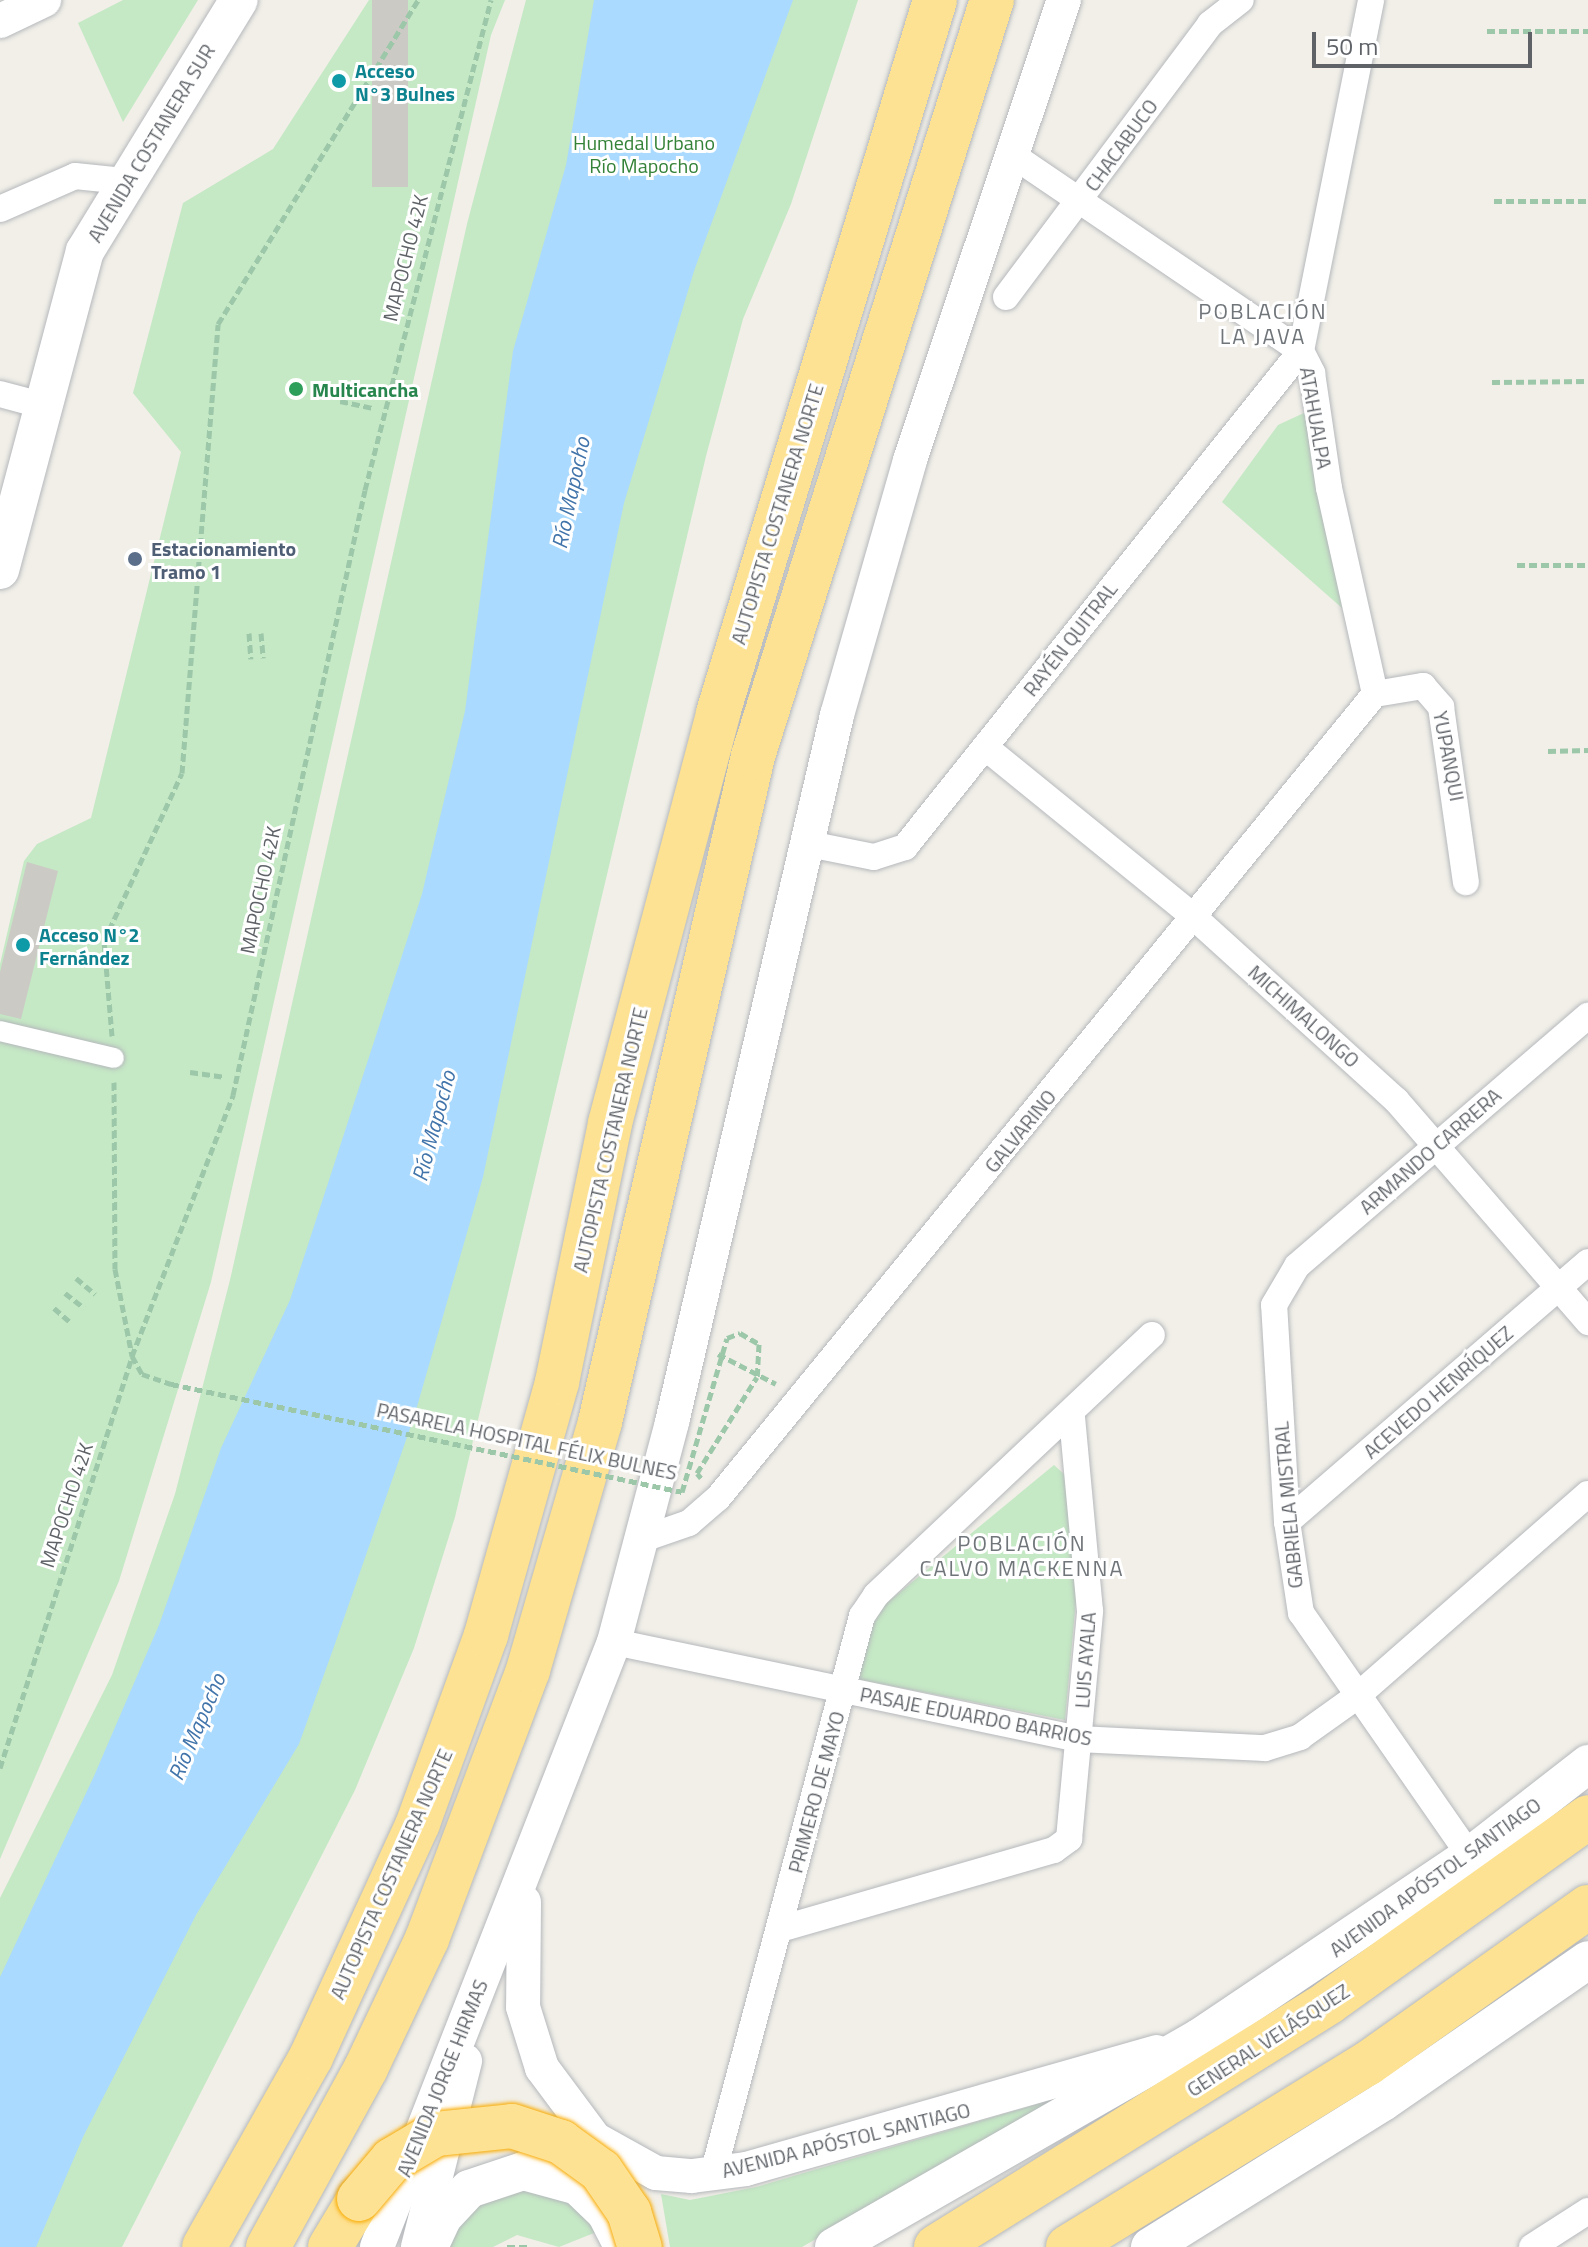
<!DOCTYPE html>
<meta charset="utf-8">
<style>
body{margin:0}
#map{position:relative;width:1588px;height:2247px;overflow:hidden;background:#f1efe8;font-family:"Titillium Web",sans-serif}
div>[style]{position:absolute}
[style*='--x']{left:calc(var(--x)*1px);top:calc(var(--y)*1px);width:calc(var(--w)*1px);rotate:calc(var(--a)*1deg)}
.green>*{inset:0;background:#c5e8c5}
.water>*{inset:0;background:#aadaff}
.building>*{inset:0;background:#cccac5;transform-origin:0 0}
.path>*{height:5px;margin-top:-2.5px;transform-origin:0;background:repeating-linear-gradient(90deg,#9cc7a9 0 8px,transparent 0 12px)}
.roads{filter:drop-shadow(0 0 2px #b5b8bc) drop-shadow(0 0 2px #b5b8bc)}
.pedestrian>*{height:20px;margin:-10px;padding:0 10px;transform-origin:10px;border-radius:10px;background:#fff}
.minor>*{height:26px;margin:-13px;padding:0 13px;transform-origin:13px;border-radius:13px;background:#fff}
.tertiary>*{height:34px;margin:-17px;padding:0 17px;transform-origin:17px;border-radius:17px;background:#fff}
.secondary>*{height:38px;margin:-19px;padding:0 19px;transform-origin:19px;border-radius:19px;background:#fff}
.motorway>*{height:44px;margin:-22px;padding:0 22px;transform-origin:22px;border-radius:22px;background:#fde293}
.path-bridge>*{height:5px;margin-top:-2.5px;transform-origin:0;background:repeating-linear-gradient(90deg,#9cc7a9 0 8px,transparent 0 12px)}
.bridges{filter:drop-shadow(0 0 2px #f9ab00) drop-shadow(0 0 2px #f9ab00)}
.motorway-bridge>*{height:44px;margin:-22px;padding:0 22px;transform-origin:22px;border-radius:22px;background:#fde293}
.dots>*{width:22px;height:22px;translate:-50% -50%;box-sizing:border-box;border:4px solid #fff;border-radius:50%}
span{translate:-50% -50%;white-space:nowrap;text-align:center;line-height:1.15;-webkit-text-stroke:6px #fff;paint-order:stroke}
.culture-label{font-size:20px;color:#0d838f;font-weight:700}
.left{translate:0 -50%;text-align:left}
.park-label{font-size:20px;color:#348238}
.street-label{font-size:20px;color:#5f6368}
.leisure-label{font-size:20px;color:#27864d;font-weight:700}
.service-label{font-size:20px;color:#4e5e75;font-weight:700}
.neighbourhood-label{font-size:22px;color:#70757a;letter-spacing:2px}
.water-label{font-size:22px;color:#4174aa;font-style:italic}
.scale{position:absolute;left:1312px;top:32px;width:220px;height:36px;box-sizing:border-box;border:4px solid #5f6368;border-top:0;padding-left:10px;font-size:24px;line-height:28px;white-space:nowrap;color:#5f6368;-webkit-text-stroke:6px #fff;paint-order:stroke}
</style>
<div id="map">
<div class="green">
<div style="clip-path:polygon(123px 0,198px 0,123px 122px,78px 23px)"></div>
<div style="clip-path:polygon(369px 0,505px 0,491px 35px,211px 1282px,119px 1581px,0 1859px,0 964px,24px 861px,37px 844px,91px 818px,181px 452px,133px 393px,183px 203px,273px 149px)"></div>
<div style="clip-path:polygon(526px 0,858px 0,791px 204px,743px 319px,706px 456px,455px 1517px,414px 1648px,355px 1790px,122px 2247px,0 2247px,0 1898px,112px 1675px,175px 1494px,230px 1280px,467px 224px)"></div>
<div style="clip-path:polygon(1306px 412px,1342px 608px,1222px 502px,1278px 425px)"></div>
<div style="clip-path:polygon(1054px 1465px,1065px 1475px,1077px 1589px,1065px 1720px,857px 1679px,871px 1616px)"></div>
<div style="clip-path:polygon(1065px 2096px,802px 2247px,670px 2247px,661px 2194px,690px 2200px,756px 2187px)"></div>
<div style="clip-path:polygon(506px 2188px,557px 2189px,604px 2229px,559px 2247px,517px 2235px,493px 2247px,447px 2247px,463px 2215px)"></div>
</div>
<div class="water">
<div style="clip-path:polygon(594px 0,793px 0,694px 271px,624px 503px,483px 1177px,414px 1417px,336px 1641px,299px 1744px,196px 1915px,83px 2137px,36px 2247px,0 2247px,0 1977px,94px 1776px,159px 1625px,221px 1448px,290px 1300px,422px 894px,465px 711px,513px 351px,566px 165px)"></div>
</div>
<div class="building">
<div style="left:372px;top:0;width:36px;height:187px"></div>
<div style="clip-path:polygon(27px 862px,58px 871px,21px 1019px,0 1014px,0 972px)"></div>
</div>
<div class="path">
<div style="--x:1487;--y:31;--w:101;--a:0"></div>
<div style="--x:1494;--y:201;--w:94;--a:0"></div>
<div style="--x:1492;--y:382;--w:96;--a:-0.6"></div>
<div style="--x:340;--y:401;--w:33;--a:12"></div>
<div style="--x:1517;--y:565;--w:71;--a:0"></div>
<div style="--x:249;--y:633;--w:26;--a:86"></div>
<div style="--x:261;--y:633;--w:25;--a:85"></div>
<div style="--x:1548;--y:751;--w:40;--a:-1.4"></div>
<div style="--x:112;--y:1036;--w:95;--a:-94.8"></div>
<div style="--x:104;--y:941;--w:185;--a:-65.1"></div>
<div style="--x:182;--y:773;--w:450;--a:-85.4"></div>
<div style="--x:218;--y:324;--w:381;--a:-58.3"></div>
<div style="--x:190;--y:1072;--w:34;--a:8"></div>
<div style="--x:114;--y:1082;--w:187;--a:89.7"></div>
<div style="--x:115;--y:1269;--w:89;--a:78.9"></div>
<div style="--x:132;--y:1356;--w:21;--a:61"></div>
<div style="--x:142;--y:1374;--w:31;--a:19"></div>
<div style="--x:76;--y:1278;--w:25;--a:40"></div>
<div style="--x:65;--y:1293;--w:24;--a:38"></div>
<div style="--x:54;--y:1308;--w:23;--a:41"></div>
<div style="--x:718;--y:1354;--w:65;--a:27.3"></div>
<div style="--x:701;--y:1478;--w:6;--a:-129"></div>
<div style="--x:697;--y:1473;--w:113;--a:-58"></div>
<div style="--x:0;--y:1768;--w:433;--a:-72.2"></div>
<div style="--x:132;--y:1356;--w:280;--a:-68.8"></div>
<div style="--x:233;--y:1095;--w:619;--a:-77.69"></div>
<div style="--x:365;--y:490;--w:506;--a:-75.58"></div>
<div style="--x:507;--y:2247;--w:23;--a:0"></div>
</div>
<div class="roads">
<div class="pedestrian">
<div style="--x:0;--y:1031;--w:117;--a:13.3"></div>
</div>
<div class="minor">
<div style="--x:1011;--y:154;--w:351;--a:34.2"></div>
<div style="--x:1301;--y:351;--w:25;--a:63"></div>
<div style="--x:1312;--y:373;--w:116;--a:81.6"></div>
<div style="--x:1329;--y:488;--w:211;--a:77.4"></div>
<div style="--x:0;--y:209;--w:82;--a:-23.7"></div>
<div style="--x:75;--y:176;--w:49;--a:5.8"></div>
<div style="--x:1006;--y:297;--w:341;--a:-53.2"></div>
<div style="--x:1210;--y:24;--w:39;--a:-38"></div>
<div style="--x:0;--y:394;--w:42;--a:15"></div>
<div style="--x:1375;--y:694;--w:49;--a:-9.5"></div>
<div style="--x:1423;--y:686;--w:28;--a:49"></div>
<div style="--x:1441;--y:707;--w:177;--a:81.9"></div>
<div style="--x:985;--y:747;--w:269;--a:39.1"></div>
<div style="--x:1194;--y:917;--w:273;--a:42.2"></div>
<div style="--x:1396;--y:1100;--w:294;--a:49.1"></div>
<div style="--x:804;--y:843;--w:71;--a:11.3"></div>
<div style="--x:874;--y:857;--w:33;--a:-18"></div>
<div style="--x:905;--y:847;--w:635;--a:-51.4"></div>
<div style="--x:1301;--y:351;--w:358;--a:-78.7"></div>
<div style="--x:1287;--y:1522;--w:398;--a:-40.8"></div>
<div style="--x:643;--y:1539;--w:49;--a:-19.2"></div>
<div style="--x:689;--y:1523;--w:38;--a:-41"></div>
<div style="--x:718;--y:1498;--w:1038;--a:-50.75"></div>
<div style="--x:614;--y:1642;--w:474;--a:11.8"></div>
<div style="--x:1078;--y:1739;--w:187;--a:2.8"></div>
<div style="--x:1265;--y:1748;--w:37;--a:-17"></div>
<div style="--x:1300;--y:1737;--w:69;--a:-35.5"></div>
<div style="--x:1356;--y:1697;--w:308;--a:-41.2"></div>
<div style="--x:1470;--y:1856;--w:296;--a:-124.8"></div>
<div style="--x:1301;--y:1613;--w:92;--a:-98.7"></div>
<div style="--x:1287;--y:1522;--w:217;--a:-93.4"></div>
<div style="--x:1274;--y:1305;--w:45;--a:-59.5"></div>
<div style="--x:1297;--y:1266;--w:384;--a:-40.7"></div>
<div style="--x:780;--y:1929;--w:285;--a:-16.1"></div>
<div style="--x:1054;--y:1850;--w:19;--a:-36"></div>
<div style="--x:1069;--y:1839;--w:229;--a:-84.7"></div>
<div style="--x:1090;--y:1611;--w:196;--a:-95.3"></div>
<div style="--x:713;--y:2174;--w:578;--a:-75.05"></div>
<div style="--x:862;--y:1616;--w:25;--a:-56"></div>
<div style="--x:876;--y:1595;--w:379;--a:-43.3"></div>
<div style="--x:1532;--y:2247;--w:67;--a:-32.7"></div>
</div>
<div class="tertiary">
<div style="--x:0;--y:21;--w:49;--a:-25.5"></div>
<div style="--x:524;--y:1902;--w:105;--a:90.5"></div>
<div style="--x:523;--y:2007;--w:64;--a:72.7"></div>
<div style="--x:542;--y:2068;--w:89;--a:53.3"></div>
<div style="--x:595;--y:2139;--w:70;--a:29.1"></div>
<div style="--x:656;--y:2173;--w:36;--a:5"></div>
<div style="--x:692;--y:2176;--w:54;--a:-7.4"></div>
<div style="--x:746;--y:2169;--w:427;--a:-15.9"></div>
<div style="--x:377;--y:2247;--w:650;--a:-68.61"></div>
<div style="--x:614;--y:1642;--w:228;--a:-75.2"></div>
<div style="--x:672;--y:1422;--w:726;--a:-76.86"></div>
<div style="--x:837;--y:715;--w:265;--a:-74"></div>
<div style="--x:910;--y:460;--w:485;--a:-71.5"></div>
<div style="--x:418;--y:2247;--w:192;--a:-75.8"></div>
</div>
<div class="secondary">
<div style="--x:0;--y:570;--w:330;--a:-75.1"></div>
<div style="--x:85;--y:251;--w:294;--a:-58.5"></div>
<div style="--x:429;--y:2247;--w:33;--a:-65"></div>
<div style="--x:443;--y:2217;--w:38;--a:-47"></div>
<div style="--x:469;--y:2189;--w:57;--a:-18.4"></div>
<div style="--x:523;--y:2171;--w:57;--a:15.3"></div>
<div style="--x:578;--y:2186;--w:39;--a:44"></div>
<div style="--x:606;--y:2213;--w:31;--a:63"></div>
<div style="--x:834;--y:2247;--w:421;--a:-29.8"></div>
<div style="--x:1199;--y:2038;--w:326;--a:-33.9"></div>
<div style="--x:1470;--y:1856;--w:150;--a:-37.9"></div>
<div style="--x:1150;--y:2247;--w:274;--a:-31.9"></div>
<div style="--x:1383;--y:2102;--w:249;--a:-34.7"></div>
</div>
<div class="motorway">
<div style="--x:204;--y:2247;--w:218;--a:-60.6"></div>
<div style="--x:311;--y:2057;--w:257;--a:-65.4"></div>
<div style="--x:418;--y:1823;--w:200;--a:-70.1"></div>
<div style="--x:486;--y:1635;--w:263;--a:-74.3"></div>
<div style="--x:557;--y:1382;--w:264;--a:-78.4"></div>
<div style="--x:610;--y:1123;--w:424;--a:-75.2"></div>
<div style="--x:718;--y:713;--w:745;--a:-73.07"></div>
<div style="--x:268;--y:2247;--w:204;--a:-61.3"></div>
<div style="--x:366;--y:2068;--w:143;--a:-64.7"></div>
<div style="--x:427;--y:1939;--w:287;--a:-69.4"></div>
<div style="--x:528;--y:1670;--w:258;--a:-73.8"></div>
<div style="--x:600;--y:1422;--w:683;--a:-77.06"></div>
<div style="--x:753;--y:756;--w:793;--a:-72.46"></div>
<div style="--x:330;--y:2247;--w:56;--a:-58.9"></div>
<div style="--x:936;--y:2247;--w:463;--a:-31.9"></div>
<div style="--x:1329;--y:2002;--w:318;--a:-35.5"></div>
<div style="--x:1068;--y:2247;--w:351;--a:-31.5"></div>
<div style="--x:1367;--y:2064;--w:271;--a:-35.4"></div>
</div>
</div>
<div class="path-bridge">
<div style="--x:171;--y:1384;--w:522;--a:11.93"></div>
<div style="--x:682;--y:1492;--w:160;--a:-73.7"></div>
<div style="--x:727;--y:1338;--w:14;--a:-21"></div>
<div style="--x:740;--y:1333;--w:22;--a:30"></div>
<div style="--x:759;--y:1344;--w:33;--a:93"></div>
</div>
<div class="bridges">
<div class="motorway-bridge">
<div style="--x:359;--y:2199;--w:51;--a:-49.8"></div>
<div style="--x:392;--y:2160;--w:51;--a:-30.6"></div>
<div style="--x:436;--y:2134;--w:76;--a:-6"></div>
<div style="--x:512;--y:2126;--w:52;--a:18.1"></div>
<div style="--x:561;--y:2142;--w:49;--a:35.9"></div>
<div style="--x:601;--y:2171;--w:50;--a:55.7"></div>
<div style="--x:629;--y:2212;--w:37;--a:73"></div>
</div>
</div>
<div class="dots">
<div style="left:339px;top:81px;background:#0f9aa8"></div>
<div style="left:296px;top:389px;background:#2e9e5b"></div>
<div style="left:135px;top:559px;background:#5c6f8a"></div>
<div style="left:23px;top:945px;background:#0f9aa8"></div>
</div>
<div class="culture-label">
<span class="left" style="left:355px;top:82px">Acceso<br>N°3 Bulnes</span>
<span class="left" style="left:39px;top:946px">Acceso N°2<br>Fernández</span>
</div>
<div class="park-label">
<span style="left:644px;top:154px">Humedal Urbano<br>Río Mapocho</span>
</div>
<div class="street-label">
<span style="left:151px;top:143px;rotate:-59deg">AVENIDA COSTANERA SUR</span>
<span style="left:1121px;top:145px;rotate:-54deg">CHACABUCO</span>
<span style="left:405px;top:258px;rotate:-76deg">MAPOCHO 42K</span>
<span style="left:1316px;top:418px;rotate:80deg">ATAHUALPA</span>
<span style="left:777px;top:514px;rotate:-73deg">AUTOPISTA COSTANERA NORTE</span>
<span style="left:1070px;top:639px;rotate:-52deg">RAYÉN QUITRAL</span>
<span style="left:1449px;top:756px;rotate:79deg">YUPANQUI</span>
<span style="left:260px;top:890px;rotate:-78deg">MAPOCHO 42K</span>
<span style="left:1304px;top:1016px;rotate:42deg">MICHIMALONGO</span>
<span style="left:1020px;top:1131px;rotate:-51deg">GALVARINO</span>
<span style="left:610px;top:1140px;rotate:-77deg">AUTOPISTA COSTANERA NORTE</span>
<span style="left:1430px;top:1151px;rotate:-41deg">ARMANDO CARRERA</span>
<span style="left:1438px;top:1392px;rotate:-41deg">ACEVEDO HENRÍQUEZ</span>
<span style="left:527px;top:1441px;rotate:12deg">PASARELA HOSPITAL FÉLIX BULNES</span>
<span style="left:66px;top:1505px;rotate:-72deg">MAPOCHO 42K</span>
<span style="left:1288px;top:1505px;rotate:-95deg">GABRIELA MISTRAL</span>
<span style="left:1085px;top:1660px;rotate:-86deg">LUIS AYALA</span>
<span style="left:976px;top:1716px;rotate:11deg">PASAJE EDUARDO BARRIOS</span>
<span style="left:816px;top:1792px;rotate:-75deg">PRIMERO DE MAYO</span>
<span style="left:391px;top:1874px;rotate:-66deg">AUTOPISTA COSTANERA NORTE</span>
<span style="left:1435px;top:1877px;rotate:-36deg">AVENIDA APÓSTOL SANTIAGO</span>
<span style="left:1268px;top:2040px;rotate:-33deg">GENERAL VELÁSQUEZ</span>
<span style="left:442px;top:2078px;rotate:-68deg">AVENIDA JORGE HIRMAS</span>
<span style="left:846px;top:2140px;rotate:-14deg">AVENIDA APÓSTOL SANTIAGO</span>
</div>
<div class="leisure-label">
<span class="left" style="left:312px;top:389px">Multicancha</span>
</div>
<div class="service-label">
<span class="left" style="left:151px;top:560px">Estacionamiento<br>Tramo 1</span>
</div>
<div class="neighbourhood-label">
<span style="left:1263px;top:324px">POBLACIÓN<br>LA JAVA</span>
<span style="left:1022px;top:1556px">POBLACIÓN<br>CALVO MACKENNA</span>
</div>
<div class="water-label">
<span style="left:571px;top:493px;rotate:-78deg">Río Mapocho</span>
<span style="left:434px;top:1126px;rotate:-75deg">Río Mapocho</span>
<span style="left:197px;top:1727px;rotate:-67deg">Río Mapocho</span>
</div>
<div class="scale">50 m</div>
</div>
